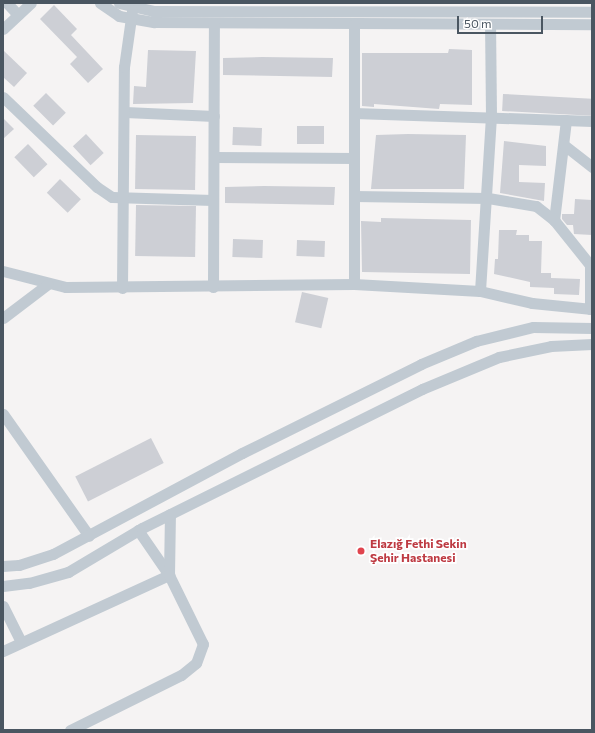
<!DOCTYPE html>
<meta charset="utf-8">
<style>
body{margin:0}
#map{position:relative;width:595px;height:733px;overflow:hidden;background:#f5f3f3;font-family:Commissioner,sans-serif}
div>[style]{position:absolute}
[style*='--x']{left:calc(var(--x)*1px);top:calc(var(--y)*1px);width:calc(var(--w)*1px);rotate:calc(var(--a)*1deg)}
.building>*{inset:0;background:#cdcfd5;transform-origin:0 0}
.minor>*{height:11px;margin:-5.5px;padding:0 5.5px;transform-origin:5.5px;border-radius:5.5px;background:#c1cad2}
.dots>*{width:11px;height:11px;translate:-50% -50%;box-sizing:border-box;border:2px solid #fff;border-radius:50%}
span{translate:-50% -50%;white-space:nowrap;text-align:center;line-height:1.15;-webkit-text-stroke:3.5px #fff;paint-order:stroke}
.health-label{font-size:12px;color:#be3a42;font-weight:700}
.left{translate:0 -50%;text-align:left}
.frame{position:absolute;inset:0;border:4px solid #4a5661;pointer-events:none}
.scale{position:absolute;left:457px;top:16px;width:86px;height:18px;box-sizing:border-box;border:2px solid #4a5661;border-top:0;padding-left:5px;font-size:12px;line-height:14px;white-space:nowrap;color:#4a5661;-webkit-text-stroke:3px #fff;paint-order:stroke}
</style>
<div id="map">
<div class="building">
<div style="clip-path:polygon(54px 5px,77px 29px,71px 35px,103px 69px,88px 83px,70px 64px,77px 57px,40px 19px)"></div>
<div style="clip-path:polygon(449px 49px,472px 50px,472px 105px,440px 104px,439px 109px,374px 104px,374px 107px,362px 106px,362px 53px,448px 53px)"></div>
<div style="clip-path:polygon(3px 50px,27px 73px,14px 87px,3px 77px)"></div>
<div style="clip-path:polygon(148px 50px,196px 51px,193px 103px,133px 104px,134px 86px,146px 87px)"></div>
<div style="clip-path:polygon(262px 57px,333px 58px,332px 77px,223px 75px,223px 58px)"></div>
<div style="left:46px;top:93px;width:28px;height:18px;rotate:45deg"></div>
<div style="left:503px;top:94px;width:89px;height:17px;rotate:3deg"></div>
<div style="clip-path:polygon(3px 118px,14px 129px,3px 139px)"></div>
<div style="left:297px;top:126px;width:27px;height:18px"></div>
<div style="left:233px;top:127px;width:29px;height:18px;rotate:2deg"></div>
<div style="left:86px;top:134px;width:26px;height:18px;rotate:47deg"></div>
<div style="clip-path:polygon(408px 134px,466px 135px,464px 189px,371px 189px,376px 135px)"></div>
<div style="left:136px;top:135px;width:60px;height:54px;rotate:1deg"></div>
<div style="clip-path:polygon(504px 141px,546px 146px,546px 166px,519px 165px,519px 182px,545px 183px,544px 201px,500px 193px)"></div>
<div style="left:28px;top:144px;width:28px;height:19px;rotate:46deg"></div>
<div style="left:60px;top:179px;width:29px;height:19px;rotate:44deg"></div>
<div style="clip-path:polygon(264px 186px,335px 187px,334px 205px,225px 203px,225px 187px)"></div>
<div style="clip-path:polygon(575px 199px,592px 200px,592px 235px,574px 234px,573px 225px,567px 225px,562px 219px,562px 214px,574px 214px)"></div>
<div style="left:136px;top:205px;width:60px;height:51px;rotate:1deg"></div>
<div style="clip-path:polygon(381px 218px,471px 220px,470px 274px,362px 272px,361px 221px,381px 222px)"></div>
<div style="clip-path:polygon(499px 230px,517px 230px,516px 235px,529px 235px,529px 241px,542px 241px,541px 273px,551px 273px,551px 278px,580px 279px,579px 295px,554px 294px,554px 288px,530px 287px,530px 282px,494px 274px,495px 259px,498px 259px)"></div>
<div style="left:233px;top:239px;width:30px;height:18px;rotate:2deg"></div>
<div style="left:297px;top:240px;width:28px;height:16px;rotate:2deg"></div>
<div style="left:302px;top:292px;width:27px;height:31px;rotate:13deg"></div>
<div style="left:151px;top:438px;width:28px;height:85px;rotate:63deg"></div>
</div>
<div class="minor">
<div style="--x:7;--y:3;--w:16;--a:47"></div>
<div style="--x:100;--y:3;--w:23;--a:34"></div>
<div style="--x:119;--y:16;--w:36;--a:10"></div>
<div style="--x:154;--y:22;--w:438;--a:0.3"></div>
<div style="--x:119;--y:3;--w:35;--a:13"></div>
<div style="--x:153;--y:11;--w:439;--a:0.1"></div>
<div style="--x:3;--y:29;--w:38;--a:-43"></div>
<div style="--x:3;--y:97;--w:130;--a:43.8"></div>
<div style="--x:97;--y:187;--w:18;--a:34"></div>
<div style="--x:112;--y:197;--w:101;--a:1.7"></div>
<div style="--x:125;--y:112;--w:89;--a:2.6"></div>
<div style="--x:354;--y:113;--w:238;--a:1.9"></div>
<div style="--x:566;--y:120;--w:101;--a:96.8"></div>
<div style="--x:554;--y:220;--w:58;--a:51.3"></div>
<div style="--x:590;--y:265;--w:44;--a:90"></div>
<div style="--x:564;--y:145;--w:36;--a:38"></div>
<div style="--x:214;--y:157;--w:140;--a:0.4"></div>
<div style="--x:354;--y:196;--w:134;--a:0.9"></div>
<div style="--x:488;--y:198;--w:49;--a:9.5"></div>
<div style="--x:536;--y:206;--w:23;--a:38"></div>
<div style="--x:3;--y:271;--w:65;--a:14.3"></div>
<div style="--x:66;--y:287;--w:288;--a:-0.6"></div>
<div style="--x:354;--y:284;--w:126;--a:3.2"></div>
<div style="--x:480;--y:291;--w:53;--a:13"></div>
<div style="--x:532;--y:303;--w:60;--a:5.7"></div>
<div style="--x:354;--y:284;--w:260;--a:-90"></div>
<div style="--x:213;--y:287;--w:264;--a:-89.8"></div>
<div style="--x:122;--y:288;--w:221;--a:-89.5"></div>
<div style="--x:124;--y:67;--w:57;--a:-81.9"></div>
<div style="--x:480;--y:291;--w:176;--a:-86.4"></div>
<div style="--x:491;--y:115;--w:90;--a:-90.6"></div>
<div style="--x:3;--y:318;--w:56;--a:-37.1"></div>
<div style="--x:3;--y:414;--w:149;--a:54.8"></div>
<div style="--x:138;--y:530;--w:55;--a:55.4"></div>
<div style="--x:169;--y:575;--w:61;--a:-89.1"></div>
<div style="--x:3;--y:566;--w:16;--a:-4"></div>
<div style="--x:19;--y:565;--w:36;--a:-18"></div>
<div style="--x:53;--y:554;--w:214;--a:-28.1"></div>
<div style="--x:242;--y:453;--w:200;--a:-26.4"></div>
<div style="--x:421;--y:364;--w:60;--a:-22.7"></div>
<div style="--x:476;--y:341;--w:59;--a:-13.8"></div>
<div style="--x:533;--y:327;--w:59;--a:1"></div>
<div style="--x:3;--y:586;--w:26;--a:-7"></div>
<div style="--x:29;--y:583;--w:41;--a:-15.8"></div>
<div style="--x:68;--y:572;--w:86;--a:-30.7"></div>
<div style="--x:142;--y:528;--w:313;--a:-26.4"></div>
<div style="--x:422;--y:389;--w:83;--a:-22.6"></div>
<div style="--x:499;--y:357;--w:53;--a:-11.9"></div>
<div style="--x:551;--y:346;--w:41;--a:-2.8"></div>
<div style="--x:3;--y:606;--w:40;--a:63.4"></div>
<div style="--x:3;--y:651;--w:183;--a:-24.6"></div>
<div style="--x:169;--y:575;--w:77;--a:63.8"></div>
<div style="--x:203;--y:644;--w:20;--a:110"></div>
<div style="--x:196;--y:663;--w:19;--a:141"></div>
<div style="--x:181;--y:675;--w:124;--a:153.6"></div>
</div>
<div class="dots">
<div style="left:361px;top:551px;background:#e0444e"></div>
</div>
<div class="health-label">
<span class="left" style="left:370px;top:551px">Elazığ Fethi Sekin<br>Şehir Hastanesi</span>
</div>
<div class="frame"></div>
<div class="scale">50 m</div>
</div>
